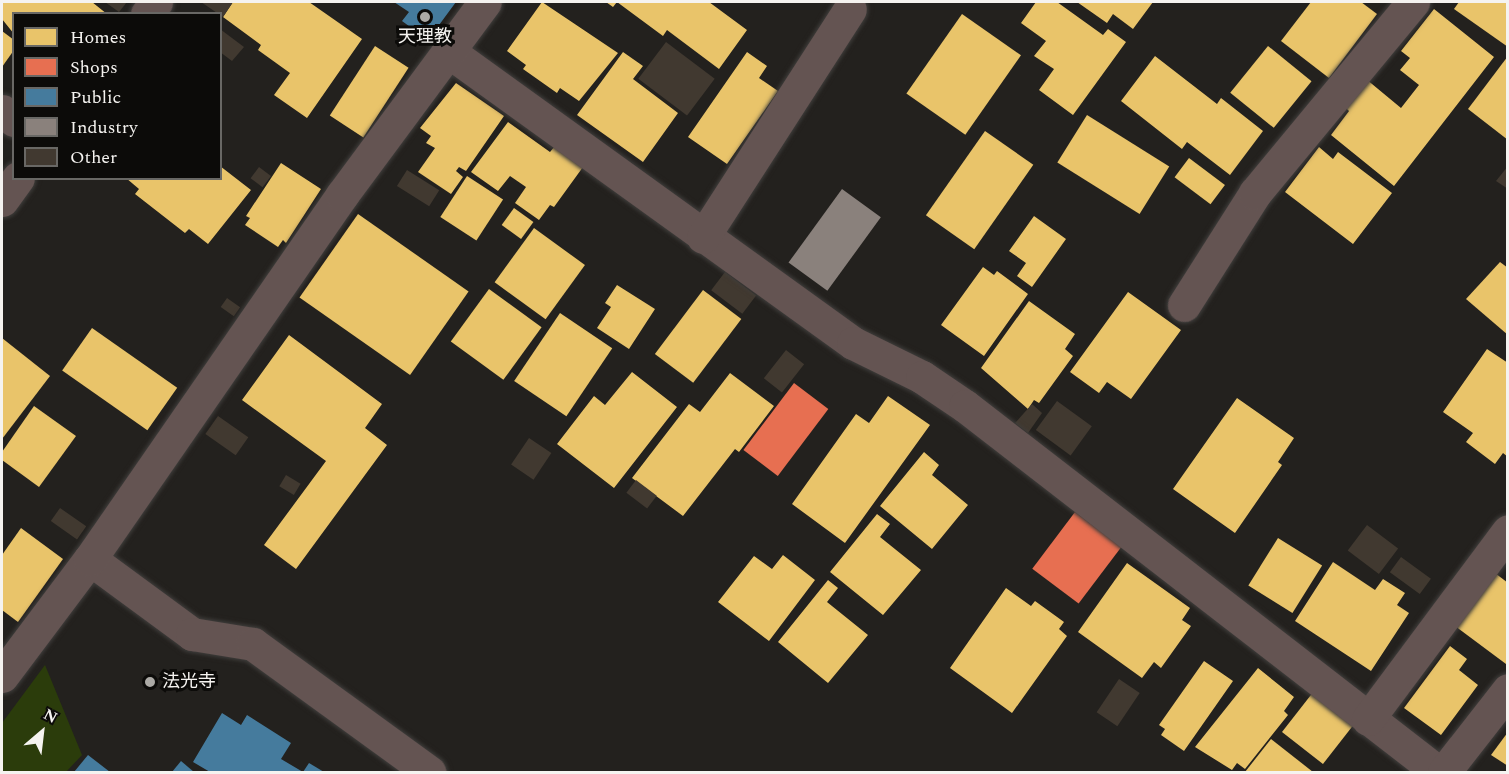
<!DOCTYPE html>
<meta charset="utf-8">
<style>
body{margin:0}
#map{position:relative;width:1509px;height:774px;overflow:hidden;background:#23211e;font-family:Spectral,"Noto Sans JP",serif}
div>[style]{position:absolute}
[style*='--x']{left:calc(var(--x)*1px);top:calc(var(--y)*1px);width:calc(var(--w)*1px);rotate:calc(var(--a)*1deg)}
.green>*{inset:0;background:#2b3c0b}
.homes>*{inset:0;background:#e9c46a;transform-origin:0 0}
.shops>*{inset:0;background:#e76f51;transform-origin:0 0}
.public>*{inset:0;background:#457b9d}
.industry>*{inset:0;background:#8a817c;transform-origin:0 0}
.building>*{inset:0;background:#413930;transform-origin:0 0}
.roads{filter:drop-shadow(0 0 2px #403e3c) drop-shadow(0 0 2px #403e3c)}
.minor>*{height:33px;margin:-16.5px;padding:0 16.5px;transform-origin:16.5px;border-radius:16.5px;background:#645452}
.dots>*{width:16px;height:16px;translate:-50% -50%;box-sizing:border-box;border:3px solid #0c0b09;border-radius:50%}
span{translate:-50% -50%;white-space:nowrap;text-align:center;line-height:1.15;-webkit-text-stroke:6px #0c0b09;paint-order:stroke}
.poi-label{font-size:18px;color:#f5f3f0}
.left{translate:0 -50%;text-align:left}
.frame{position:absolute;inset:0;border:3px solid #f5f3f0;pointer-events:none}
.legend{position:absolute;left:12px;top:12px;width:210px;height:168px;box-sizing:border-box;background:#0c0b09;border:2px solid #696865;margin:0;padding:8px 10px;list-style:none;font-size:18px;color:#f5f3f0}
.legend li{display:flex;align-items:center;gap:12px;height:30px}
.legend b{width:30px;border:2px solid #696865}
.north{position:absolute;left:12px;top:702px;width:60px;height:60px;-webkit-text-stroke:4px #0c0b09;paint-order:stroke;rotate:28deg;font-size:16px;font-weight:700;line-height:24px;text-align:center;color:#f5f3f0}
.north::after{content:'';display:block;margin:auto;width:21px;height:27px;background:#f5f3f0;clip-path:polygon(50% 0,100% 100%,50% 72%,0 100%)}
</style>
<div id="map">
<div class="green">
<div style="clip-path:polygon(45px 665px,82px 755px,66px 772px,2px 772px,2px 723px)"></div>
</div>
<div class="homes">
<div style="clip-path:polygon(2px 2px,92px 2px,107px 14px,14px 14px,14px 34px,2px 19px)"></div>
<div style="clip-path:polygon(233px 2px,309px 2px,362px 39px,307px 118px,274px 95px,290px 73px,258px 50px,261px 45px,223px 17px)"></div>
<div style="clip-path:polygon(542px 2px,618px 53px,579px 101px,560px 88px,557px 93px,523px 69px,526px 65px,507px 51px)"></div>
<div style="clip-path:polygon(606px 2px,709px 2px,747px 30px,719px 69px,667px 30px,663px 36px,617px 2px,613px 7px)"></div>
<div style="clip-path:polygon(1036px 2px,1057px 2px,1103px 35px,1108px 29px,1126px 42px,1073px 115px,1039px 90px,1054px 69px,1034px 56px,1046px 41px,1021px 23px)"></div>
<div style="clip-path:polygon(1077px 2px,1153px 2px,1133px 29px,1113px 14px,1107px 23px)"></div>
<div style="clip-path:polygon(1311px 2px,1361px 2px,1377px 14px,1329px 78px,1281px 41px)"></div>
<div style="clip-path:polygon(1459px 2px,1508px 2px,1508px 47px,1454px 9px)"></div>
<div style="clip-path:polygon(1434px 9px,1494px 57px,1394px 186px,1331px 135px,1349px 111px,1344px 106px,1366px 79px,1401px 108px,1419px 85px,1400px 70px,1410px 58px,1401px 51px)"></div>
<div style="left:962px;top:14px;width:72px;height:97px;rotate:35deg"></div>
<div style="clip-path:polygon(2px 31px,14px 40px,14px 50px,2px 67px)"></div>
<div style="left:375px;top:46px;width:40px;height:83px;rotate:33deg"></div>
<div style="left:1268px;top:46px;width:56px;height:60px;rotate:39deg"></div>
<div style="clip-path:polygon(623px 52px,643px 66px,633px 79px,678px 113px,643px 162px,577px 115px)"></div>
<div style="clip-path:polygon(747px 52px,767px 66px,759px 78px,778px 91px,727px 164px,688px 137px)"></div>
<div style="clip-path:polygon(1155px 56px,1217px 104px,1221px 98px,1263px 131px,1230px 175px,1187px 142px,1182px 149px,1121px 101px)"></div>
<div style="clip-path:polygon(1508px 56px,1508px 140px,1468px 109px)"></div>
<div style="clip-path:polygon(456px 83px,504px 116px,466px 171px,459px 167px,456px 171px,463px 177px,451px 194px,418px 172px,435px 148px,426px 143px,431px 136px,420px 128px)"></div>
<div style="left:1087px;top:115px;width:97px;height:56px;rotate:32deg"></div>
<div style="clip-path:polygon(508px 122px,550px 152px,555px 146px,583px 167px,554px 207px,550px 205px,539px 220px,515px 203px,526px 187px,510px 176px,498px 191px,471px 172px)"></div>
<div style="left:985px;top:131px;width:59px;height:103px;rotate:35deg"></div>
<div style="clip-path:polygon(1319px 147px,1333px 159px,1338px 152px,1392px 193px,1353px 244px,1285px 192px)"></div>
<div style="left:1189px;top:158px;width:45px;height:24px;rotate:37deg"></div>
<div style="clip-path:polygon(281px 163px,321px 189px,286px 243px,283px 240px,278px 247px,245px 225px,250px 218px,246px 216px)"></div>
<div style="clip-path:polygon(220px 166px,251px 190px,208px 244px,189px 229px,185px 233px,135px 194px,139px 189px,126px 178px,220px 178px)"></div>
<div style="left:467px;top:176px;width:43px;height:49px;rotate:33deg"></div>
<div style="left:514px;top:208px;width:24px;height:21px;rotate:36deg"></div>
<div style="left:358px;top:214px;width:135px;height:102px;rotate:35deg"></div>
<div style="clip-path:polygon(1034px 216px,1066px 239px,1032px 287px,1017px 276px,1026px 263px,1009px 251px)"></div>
<div style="left:534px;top:228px;width:63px;height:67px;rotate:36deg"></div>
<div style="clip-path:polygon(1500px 262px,1508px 268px,1508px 335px,1466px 299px)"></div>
<div style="clip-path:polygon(983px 267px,994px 275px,997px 271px,1028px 294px,984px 356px,941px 325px)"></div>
<div style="clip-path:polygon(617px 285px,655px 309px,629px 349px,597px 328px,611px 307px,605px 303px)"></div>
<div style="left:489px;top:289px;width:65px;height:65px;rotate:36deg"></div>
<div style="left:703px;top:290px;width:48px;height:80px;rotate:37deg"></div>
<div style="clip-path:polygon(1128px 292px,1181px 330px,1131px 399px,1107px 382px,1099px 393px,1070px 372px)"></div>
<div style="clip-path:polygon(1029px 301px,1075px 334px,1065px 349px,1073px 356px,1039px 403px,1034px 400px,1028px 409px,981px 368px)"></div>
<div style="left:560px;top:313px;width:63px;height:82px;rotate:34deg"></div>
<div style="left:92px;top:328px;width:104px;height:52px;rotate:35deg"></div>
<div style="clip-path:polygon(289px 335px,382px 404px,365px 428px,387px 445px,296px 569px,264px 545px,326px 461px,242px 400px)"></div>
<div style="clip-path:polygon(2px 338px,50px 376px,2px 439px)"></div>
<div style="clip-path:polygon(1487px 349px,1508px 363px,1508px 457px,1503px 453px,1495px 464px,1466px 442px,1473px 433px,1443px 412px)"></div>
<div style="clip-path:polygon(632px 372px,677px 407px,614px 488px,557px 444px,594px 396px,605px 405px)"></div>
<div style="clip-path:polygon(730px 373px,774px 406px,739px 452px,735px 449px,683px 516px,632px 478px,689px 404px,700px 412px)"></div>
<div style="clip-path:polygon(888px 396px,930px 425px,845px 543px,792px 504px,856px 414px,869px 423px)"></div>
<div style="clip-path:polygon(1237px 398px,1294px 438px,1278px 462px,1282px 465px,1235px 533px,1173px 489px)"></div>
<div style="clip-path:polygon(34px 406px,76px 436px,39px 487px,2px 460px,2px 452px)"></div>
<div style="clip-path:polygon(924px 452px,939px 465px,932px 475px,968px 505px,932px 549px,880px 506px)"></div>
<div style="clip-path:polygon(877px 514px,890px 524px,880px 537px,921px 570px,883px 615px,830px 572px)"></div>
<div style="clip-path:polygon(21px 528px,63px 559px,18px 622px,2px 610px,2px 555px)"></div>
<div style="left:1278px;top:538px;width:52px;height:56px;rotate:32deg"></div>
<div style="clip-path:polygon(783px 555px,815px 580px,769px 641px,718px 602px,754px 556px,772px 569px)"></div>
<div style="clip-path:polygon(1333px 562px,1375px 590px,1383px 579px,1405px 593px,1397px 605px,1409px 613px,1371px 671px,1295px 621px)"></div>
<div style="clip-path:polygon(1127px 563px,1190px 608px,1182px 620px,1191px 626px,1161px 668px,1154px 662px,1142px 678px,1078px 632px)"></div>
<div style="clip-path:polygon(1495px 573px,1508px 583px,1506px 664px,1455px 626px)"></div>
<div style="clip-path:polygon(828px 580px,838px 588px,827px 602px,868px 635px,828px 683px,778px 642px)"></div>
<div style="clip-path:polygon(1006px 588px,1031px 606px,1035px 601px,1064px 622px,1059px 629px,1067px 636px,1012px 713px,950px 668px)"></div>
<div style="clip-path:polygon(1450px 646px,1467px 659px,1459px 670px,1478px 685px,1441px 735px,1404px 708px)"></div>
<div style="clip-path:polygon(1204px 661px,1233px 681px,1184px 751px,1161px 735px,1165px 729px,1159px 725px)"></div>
<div style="clip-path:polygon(1258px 668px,1294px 697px,1284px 711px,1288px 715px,1245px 769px,1237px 763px,1232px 770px,1195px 747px)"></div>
<div style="left:1314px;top:691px;width:52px;height:52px;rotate:38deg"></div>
<div style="clip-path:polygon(1508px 732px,1508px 766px,1491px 755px)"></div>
<div style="clip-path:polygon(1271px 739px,1313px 772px,1245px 772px)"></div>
</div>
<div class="shops">
<div style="left:794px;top:383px;width:43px;height:84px;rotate:37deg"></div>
<div style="left:1075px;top:512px;width:58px;height:71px;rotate:37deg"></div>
</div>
<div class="public">
<div style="clip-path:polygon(394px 2px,456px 2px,428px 40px,402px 21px,409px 12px)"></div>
<div style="clip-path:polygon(222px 713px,241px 725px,247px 715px,291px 743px,281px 759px,303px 772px,210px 772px,193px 762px)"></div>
<div style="clip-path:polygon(88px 755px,110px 772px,74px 772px)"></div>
<div style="clip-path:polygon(181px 761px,194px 772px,172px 772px)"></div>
<div style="clip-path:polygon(309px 763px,324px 772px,303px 772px)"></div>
</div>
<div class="industry">
<div style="left:842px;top:189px;width:48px;height:91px;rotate:36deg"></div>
</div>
<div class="building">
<div style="clip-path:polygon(105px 2px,127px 2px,119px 12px)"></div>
<div style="clip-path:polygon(201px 2px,233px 2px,223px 17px)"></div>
<div style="clip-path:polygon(220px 29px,244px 47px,232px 61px,220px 52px)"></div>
<div style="left:666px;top:42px;width:61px;height:46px;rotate:37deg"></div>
<div style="clip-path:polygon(1508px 166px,1508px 189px,1496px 181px)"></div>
<div style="left:259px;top:167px;width:15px;height:14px;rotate:37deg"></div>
<div style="left:407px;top:170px;width:38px;height:19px;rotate:32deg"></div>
<div style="left:725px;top:272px;width:39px;height:23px;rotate:37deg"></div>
<div style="left:227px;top:298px;width:16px;height:11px;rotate:35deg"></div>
<div style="left:786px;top:350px;width:23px;height:36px;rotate:38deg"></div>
<div style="left:1057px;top:401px;width:43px;height:36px;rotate:36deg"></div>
<div style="clip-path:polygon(1032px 404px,1042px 413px,1028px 433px,1015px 423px)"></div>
<div style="left:218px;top:416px;width:37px;height:22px;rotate:35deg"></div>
<div style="left:529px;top:438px;width:27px;height:32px;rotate:34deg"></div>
<div style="left:286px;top:475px;width:17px;height:13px;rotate:31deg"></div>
<div style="left:636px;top:480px;width:26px;height:16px;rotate:37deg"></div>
<div style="left:60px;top:508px;width:32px;height:16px;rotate:35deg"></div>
<div style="left:1367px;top:525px;width:39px;height:32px;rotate:37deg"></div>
<div style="left:1401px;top:557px;width:37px;height:19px;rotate:36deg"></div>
<div style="left:1119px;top:679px;width:25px;height:40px;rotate:34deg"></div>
</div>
<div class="roads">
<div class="minor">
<div style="--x:147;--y:14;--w:15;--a:-53"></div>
<div style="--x:448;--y:51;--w:499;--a:35.8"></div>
<div style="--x:853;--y:343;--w:77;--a:26.2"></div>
<div style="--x:922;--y:377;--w:52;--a:34"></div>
<div style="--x:965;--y:406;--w:598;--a:37.73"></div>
<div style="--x:2;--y:111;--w:15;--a:37"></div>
<div style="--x:2;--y:200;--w:27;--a:-54"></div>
<div style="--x:703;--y:237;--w:271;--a:-57.2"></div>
<div style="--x:1184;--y:305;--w:133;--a:-57.6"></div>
<div style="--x:1255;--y:193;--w:248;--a:-50.4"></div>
<div style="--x:90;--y:559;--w:127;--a:36.3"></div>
<div style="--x:192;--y:634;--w:62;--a:9.3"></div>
<div style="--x:253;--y:644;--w:218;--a:36"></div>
<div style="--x:2;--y:676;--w:146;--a:-53.1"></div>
<div style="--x:90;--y:559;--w:443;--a:-55.3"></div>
<div style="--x:342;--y:195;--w:240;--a:-53.5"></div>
<div style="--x:1368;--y:719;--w:234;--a:-53.3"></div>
<div style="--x:1444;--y:772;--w:104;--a:-52"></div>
</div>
</div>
<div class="dots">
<div style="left:425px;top:17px;background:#acaaa6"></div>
<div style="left:150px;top:682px;background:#acaaa6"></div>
</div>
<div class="poi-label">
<span style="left:425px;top:37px">天理教</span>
<span class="left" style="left:162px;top:682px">法光寺</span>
</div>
<div class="frame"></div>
<ul class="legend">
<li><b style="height:16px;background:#e9c46a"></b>Homes</li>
<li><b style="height:16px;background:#e76f51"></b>Shops</li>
<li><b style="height:16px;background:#457b9d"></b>Public</li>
<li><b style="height:16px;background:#8a817c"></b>Industry</li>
<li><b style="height:16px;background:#413930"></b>Other</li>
</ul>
<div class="north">N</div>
</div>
